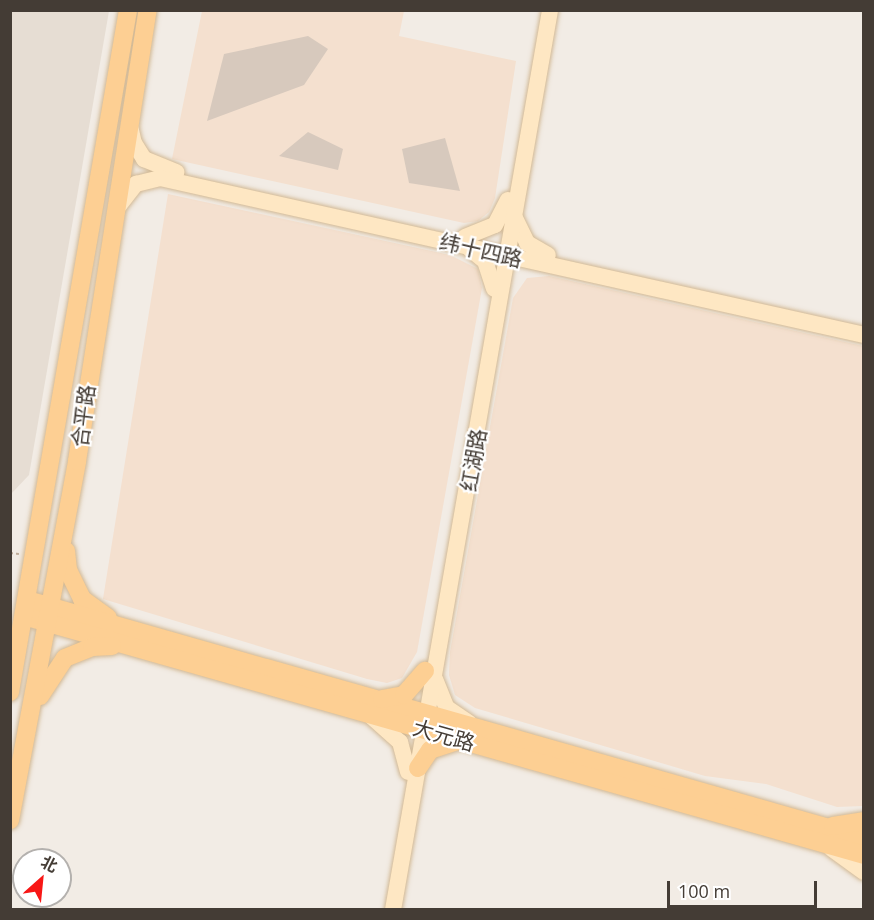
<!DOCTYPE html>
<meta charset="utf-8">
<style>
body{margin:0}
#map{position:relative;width:874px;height:920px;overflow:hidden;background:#f2ece5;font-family:"Open Sans","Noto Sans SC",sans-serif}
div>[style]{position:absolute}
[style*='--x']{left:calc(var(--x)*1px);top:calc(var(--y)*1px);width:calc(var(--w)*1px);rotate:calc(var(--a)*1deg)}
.residential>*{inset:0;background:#e6ddd3}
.commercial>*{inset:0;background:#f4e0cf}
.building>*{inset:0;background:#d7c9bd}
.path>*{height:1.5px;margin-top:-0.75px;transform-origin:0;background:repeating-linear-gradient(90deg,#bfac99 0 3px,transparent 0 6px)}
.roads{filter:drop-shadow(0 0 2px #d2b995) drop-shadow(0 0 2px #d2b995)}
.secondary>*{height:16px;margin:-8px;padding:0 8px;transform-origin:8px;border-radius:8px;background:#fee7c3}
.primary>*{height:18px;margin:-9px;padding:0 9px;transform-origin:9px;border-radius:9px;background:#fdcf93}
span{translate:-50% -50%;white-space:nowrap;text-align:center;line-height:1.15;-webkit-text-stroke:4.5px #fff;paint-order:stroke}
.street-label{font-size:21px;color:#443c35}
.frame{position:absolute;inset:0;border:12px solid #443c35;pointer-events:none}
.north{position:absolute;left:12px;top:848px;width:60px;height:60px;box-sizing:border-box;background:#fff;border:2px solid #b4b1ae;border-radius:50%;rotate:27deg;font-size:16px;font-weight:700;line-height:24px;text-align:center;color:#443c35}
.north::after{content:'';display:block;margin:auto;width:21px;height:27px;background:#f81716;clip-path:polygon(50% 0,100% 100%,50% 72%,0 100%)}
.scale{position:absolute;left:667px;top:881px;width:150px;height:27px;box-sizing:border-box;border:3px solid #443c35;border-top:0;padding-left:8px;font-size:18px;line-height:21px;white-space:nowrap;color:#443c35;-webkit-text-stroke:4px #fff;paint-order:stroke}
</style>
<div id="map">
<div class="residential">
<div style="clip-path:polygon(11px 10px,109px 11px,29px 475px,11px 494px)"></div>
</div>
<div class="commercial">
<div style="clip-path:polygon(202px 11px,404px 11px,399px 36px,516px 61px,495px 198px,489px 212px,478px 221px,464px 223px,172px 159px)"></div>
<div style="clip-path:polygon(168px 194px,450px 255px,478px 269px,482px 288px,417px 652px,402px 678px,387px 683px,367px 679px,103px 599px)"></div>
<div style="clip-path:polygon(549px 276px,863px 346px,863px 806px,837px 807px,766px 784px,705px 776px,475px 708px,455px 695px,449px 675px,450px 652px,513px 298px,527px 278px)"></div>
</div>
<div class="building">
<div style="clip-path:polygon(308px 36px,328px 49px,304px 85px,207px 121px,224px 54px)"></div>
<div style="clip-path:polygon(308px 132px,343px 149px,338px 170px,279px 156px)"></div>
<div style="clip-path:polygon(445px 138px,460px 191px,409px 183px,402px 149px)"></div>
</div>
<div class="path">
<div style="--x:10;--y:553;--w:9;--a:6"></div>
</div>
<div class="roads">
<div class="secondary">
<div style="--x:130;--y:126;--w:17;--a:77"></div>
<div style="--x:134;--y:143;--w:19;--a:58"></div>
<div style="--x:144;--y:159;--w:35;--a:22"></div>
<div style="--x:117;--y:208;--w:31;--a:-52"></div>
<div style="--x:136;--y:184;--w:25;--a:-14"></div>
<div style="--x:160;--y:178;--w:721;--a:12.57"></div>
<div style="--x:515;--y:218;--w:28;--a:64"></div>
<div style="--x:527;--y:243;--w:24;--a:30"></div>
<div style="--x:465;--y:237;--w:32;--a:-22"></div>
<div style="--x:495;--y:225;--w:28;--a:-63"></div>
<div style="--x:470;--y:249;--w:19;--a:39"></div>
<div style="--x:485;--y:261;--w:29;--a:72"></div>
<div style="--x:435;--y:679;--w:31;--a:68"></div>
<div style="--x:447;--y:708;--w:27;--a:34"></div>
<div style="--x:372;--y:717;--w:38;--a:42"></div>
<div style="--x:400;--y:742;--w:31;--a:75"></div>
<div style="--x:832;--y:849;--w:39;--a:36"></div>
<div style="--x:393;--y:910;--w:914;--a:-80.1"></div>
</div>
<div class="primary">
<div style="--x:66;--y:551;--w:19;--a:84"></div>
<div style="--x:68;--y:570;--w:32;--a:64"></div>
<div style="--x:82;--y:599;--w:32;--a:36"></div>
<div style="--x:27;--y:600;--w:870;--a:15.87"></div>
<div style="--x:24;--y:616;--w:873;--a:15.88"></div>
<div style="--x:10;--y:692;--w:692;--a:-80.18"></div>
<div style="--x:40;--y:696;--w:45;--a:-56.7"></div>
<div style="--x:65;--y:658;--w:29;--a:-22"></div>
<div style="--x:92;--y:647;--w:20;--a:-3"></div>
<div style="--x:382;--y:699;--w:22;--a:-10"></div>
<div style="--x:404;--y:695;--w:32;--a:-49"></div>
<div style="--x:418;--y:768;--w:22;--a:-56"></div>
<div style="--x:430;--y:750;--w:29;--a:-18"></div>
<div style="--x:10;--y:820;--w:365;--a:-79.4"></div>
<div style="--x:77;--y:461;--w:457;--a:-81.1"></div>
<div style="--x:833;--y:826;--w:31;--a:-9"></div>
</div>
</div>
<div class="street-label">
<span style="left:481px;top:250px;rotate:13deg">纬十四路</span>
<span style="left:83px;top:416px;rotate:-83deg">合平路</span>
<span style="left:473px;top:460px;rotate:-80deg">红湖路</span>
<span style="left:444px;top:735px;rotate:16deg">大元路</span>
</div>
<div class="frame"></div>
<div class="north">北</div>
<div class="scale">100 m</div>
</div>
